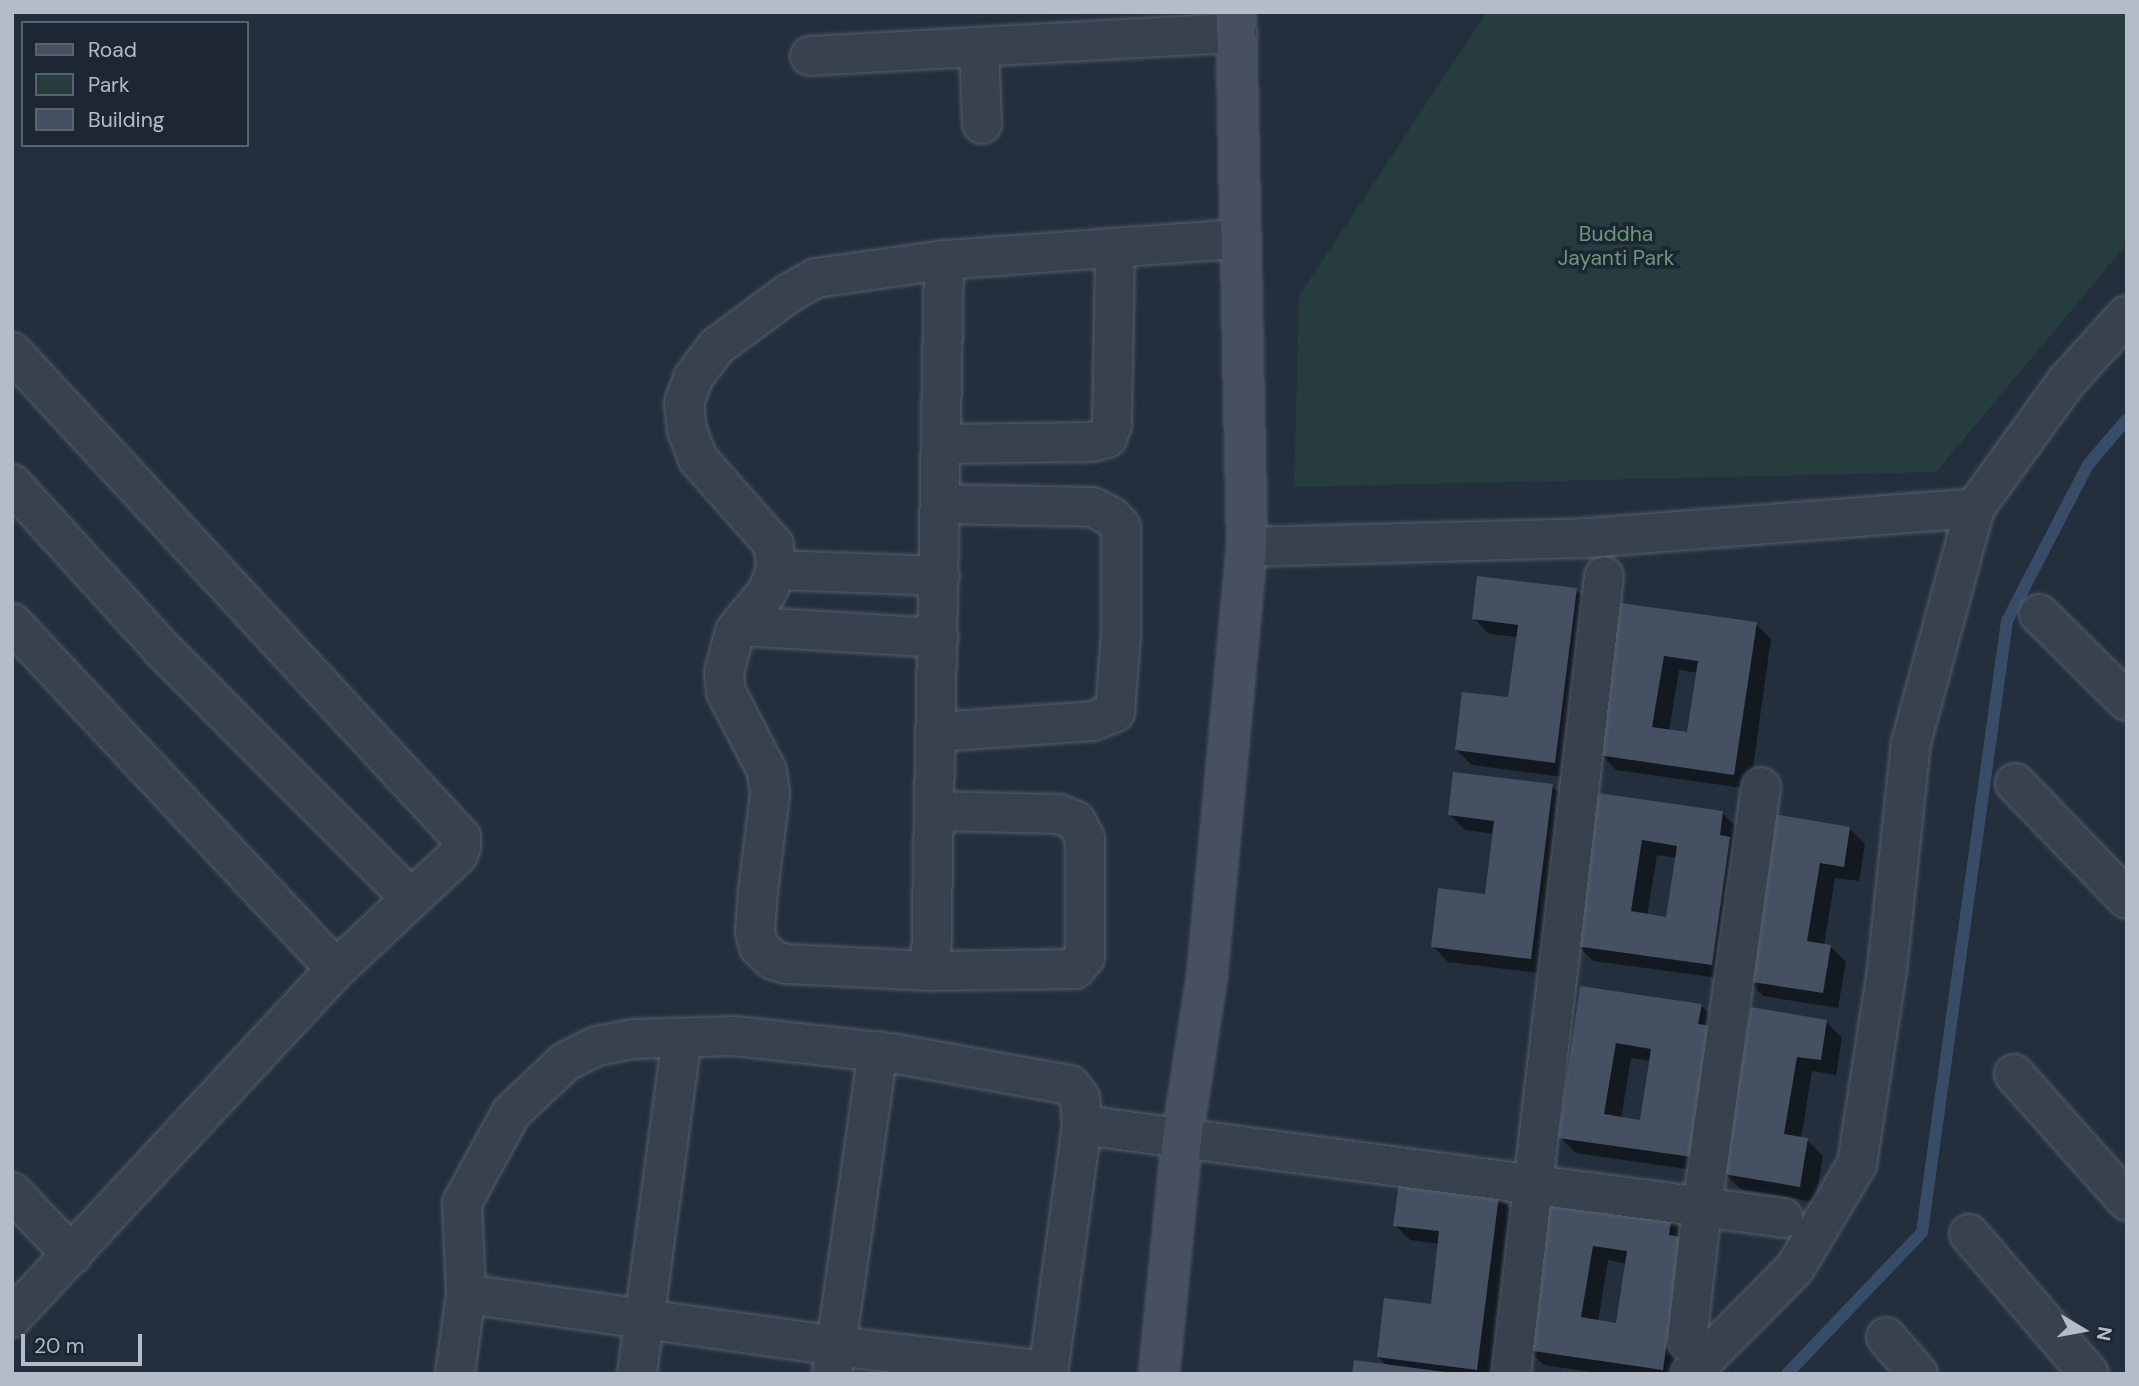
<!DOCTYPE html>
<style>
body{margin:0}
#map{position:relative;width:2139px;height:1386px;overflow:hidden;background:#242f3e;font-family:"DM Sans",sans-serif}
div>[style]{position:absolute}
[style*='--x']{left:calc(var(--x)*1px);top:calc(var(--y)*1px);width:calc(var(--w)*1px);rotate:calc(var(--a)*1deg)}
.green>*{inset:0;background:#263c3f}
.shadow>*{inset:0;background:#0007}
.stream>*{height:12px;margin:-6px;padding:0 6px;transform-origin:6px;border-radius:6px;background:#394c67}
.building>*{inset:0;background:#455162}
.roads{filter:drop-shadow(0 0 2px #565f6c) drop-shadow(0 0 2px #565f6c)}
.street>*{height:38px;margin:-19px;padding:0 19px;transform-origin:19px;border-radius:19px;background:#38414e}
.secondary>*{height:38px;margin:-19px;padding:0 19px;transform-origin:19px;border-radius:19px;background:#465061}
span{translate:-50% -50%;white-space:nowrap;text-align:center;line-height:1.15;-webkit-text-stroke:7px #1d2633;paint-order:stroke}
.park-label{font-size:21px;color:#6b9a76}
.frame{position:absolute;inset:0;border:14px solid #b4bcc9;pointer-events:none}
.legend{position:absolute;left:21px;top:21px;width:228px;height:126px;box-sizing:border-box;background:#1d2633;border:2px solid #59626f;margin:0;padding:9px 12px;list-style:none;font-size:21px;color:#b4bcc9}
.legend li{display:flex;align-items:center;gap:14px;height:35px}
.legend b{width:35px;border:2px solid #59626f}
.north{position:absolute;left:2048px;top:1295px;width:70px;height:70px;-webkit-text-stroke:5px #1d2633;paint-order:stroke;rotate:100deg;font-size:19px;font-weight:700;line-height:28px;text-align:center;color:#b4bcc9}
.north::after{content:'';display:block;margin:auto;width:24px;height:32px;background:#b4bcc9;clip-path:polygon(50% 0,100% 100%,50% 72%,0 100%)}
.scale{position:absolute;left:21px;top:1334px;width:121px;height:32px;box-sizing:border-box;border:4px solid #b4bcc9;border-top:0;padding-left:9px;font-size:21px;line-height:24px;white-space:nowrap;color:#b4bcc9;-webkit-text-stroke:5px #1d2633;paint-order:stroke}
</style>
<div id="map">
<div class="green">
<div style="clip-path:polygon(1487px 12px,2127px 12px,2127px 244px,1936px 472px,1294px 487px,1299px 296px)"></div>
</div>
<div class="shadow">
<div style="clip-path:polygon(1576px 590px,1592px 605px,1570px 778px,1472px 765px,1456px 750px,1510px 699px,1518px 637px,1489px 634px,1474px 618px)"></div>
<div style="clip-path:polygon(evenodd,1622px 605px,1756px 624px,1771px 639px,1750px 789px,1616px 770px,1600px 754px,1622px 605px,1679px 670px,1698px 673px,1689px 734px,1669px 731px,1679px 670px)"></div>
<div style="clip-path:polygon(1552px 786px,1568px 802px,1546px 974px,1448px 962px,1433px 946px,1486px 896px,1494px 834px,1465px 830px,1450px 815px)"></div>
<div style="clip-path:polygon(evenodd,1599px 795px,1722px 813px,1738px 829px,1727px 979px,1593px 961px,1577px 945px,1599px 795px,1657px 855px,1677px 858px,1668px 919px,1647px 916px,1657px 855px)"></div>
<div style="clip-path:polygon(1775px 816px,1849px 828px,1865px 844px,1859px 881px,1835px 878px,1824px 945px,1830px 946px,1846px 962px,1838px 1008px,1763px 996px,1748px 980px)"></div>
<div style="clip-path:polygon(evenodd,1582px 988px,1701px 1005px,1716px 1021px,1707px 1172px,1576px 1153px,1560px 1137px,1582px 988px,1631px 1058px,1651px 1061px,1641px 1122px,1621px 1119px,1631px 1058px)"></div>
<div style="clip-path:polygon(1752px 1009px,1827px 1022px,1842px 1038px,1836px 1075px,1812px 1071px,1801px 1139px,1807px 1140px,1823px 1156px,1815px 1202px,1741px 1189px,1725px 1174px)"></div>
<div style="clip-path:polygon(1498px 1197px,1514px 1213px,1493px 1374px,1354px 1374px,1388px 1367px,1378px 1357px,1432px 1306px,1440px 1244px,1410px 1240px,1395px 1225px)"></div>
<div style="clip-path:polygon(evenodd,1549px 1199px,1671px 1217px,1686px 1233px,1679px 1374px,1604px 1374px,1544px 1365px,1528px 1350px,1549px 1199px,1608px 1260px,1627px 1264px,1618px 1325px,1598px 1322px,1608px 1260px)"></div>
</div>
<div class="stream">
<div style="--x:1787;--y:1374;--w:196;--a:-46.4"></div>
<div style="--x:1922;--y:1232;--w:617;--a:-82.08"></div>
<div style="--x:2007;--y:621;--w:176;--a:-62.6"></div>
<div style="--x:2088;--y:465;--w:60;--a:-49.7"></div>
</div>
<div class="building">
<div style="clip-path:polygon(1477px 576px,1577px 588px,1555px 763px,1455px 750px,1462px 692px,1508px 697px,1518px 625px,1472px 619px)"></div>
<div style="clip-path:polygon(evenodd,1620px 603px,1757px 622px,1734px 775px,1598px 755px,1620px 603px,1664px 656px,1698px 661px,1687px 732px,1652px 727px,1664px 656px)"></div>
<div style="clip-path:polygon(1453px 772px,1553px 784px,1531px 959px,1431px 947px,1438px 888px,1485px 894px,1494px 821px,1448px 815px)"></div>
<div style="clip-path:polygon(evenodd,1598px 793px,1723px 811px,1720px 835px,1730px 837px,1712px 965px,1575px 946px,1598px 793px,1642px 840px,1677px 846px,1666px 917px,1631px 911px,1642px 840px)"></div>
<div style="clip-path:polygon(1773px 814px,1850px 827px,1844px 867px,1820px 863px,1807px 941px,1831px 945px,1823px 993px,1746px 981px)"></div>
<div style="clip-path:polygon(evenodd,1580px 986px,1702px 1004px,1698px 1024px,1711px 1026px,1692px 1157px,1558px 1138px,1580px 986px,1616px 1043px,1651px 1049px,1640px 1120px,1604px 1114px,1616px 1043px)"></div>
<div style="clip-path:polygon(1751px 1007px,1827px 1020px,1821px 1060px,1797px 1057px,1784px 1134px,1808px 1138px,1800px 1187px,1723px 1174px)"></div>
<div style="clip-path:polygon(1399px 1182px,1499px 1195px,1477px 1370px,1377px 1357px,1384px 1298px,1431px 1304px,1439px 1231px,1393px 1226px)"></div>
<div style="clip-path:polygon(evenodd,1548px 1197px,1672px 1216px,1669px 1235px,1682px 1237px,1663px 1370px,1526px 1350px,1548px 1197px,1593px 1246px,1627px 1251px,1616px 1323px,1581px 1317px,1593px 1246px)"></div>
<div style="clip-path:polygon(1354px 1360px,1445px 1372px,1445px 1374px,1352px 1374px)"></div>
</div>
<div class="roads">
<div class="street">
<div style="--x:979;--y:47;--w:77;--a:87.8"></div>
<div style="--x:810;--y:56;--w:428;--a:-3.1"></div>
<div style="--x:12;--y:352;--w:661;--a:47.21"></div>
<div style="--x:461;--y:837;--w:9;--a:90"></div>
<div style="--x:461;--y:846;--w:9;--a:108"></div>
<div style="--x:458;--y:855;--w:167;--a:136.9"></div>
<div style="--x:336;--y:969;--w:476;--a:132.9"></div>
<div style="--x:942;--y:444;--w:150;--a:-0.8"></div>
<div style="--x:1092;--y:442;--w:16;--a:-15"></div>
<div style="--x:1107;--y:438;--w:14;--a:-69"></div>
<div style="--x:1112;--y:425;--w:176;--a:-89"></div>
<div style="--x:12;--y:484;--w:222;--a:47.7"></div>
<div style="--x:161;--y:648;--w:354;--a:45.1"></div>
<div style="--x:1247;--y:547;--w:339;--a:-1.5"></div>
<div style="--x:1586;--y:538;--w:390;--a:-4.4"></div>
<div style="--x:776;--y:570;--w:164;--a:2.1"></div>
<div style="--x:2039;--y:614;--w:124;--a:44.7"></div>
<div style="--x:12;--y:623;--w:474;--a:46.9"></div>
<div style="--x:739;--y:626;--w:200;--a:3.4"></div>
<div style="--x:937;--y:732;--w:156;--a:-4"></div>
<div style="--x:1093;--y:721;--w:24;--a:-22"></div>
<div style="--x:1115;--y:712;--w:78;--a:-85.6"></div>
<div style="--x:1121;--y:634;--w:107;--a:-90"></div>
<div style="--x:1121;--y:527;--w:13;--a:-132"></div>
<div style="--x:1112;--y:517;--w:22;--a:-153"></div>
<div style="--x:1092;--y:507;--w:151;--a:-178.9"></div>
<div style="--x:2015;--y:783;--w:161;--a:46"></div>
<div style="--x:1761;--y:787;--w:424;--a:98"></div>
<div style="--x:1702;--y:1207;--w:82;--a:7.7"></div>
<div style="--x:936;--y:811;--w:123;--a:1.4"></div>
<div style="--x:1059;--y:814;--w:18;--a:22"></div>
<div style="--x:1076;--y:821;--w:20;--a:63"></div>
<div style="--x:1085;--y:839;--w:118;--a:90"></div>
<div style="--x:1085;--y:957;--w:16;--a:130"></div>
<div style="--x:1075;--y:969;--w:144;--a:179.2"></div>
<div style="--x:931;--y:971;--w:144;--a:-177.2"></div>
<div style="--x:787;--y:964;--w:15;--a:-164"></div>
<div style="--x:773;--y:960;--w:19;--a:-137"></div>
<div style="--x:759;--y:947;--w:16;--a:-105"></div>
<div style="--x:755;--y:932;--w:41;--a:-85.8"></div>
<div style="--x:758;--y:891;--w:99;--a:-83"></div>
<div style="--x:770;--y:793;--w:22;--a:-98"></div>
<div style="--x:767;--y:771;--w:89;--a:-117.4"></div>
<div style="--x:726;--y:692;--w:19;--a:-96"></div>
<div style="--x:724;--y:673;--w:43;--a:-75.3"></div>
<div style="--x:735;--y:631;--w:50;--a:-50.6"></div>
<div style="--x:767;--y:592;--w:24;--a:-68"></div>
<div style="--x:776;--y:570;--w:25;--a:-95"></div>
<div style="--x:774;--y:545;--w:115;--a:-131.5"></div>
<div style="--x:698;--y:459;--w:30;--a:-111"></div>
<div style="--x:687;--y:431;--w:28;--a:-96"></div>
<div style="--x:684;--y:403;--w:27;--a:-70"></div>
<div style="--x:693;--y:378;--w:39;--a:-53"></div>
<div style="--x:716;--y:347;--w:91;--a:-36.5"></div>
<div style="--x:789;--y:293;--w:31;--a:-29"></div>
<div style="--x:816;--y:278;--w:129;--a:-8"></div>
<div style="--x:944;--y:260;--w:297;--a:-4.1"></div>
<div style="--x:931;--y:971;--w:711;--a:-88.95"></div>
<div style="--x:2014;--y:1074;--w:170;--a:48.3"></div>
<div style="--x:1082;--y:1125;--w:625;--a:7.53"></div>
<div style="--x:1702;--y:1207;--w:135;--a:96.4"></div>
<div style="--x:12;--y:1192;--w:87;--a:46.4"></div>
<div style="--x:1969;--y:1234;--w:184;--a:49.4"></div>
<div style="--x:466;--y:1294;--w:373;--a:8"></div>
<div style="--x:835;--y:1346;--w:214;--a:6.7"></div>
<div style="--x:1886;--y:1337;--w:49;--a:49.1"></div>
<div style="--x:455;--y:1374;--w:81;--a:-82.2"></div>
<div style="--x:466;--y:1294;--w:91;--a:-92.5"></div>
<div style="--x:462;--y:1203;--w:102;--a:-61.4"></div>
<div style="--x:511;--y:1113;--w:74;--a:-43.4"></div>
<div style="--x:565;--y:1062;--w:36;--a:-27"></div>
<div style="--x:597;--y:1046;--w:36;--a:-11"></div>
<div style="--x:632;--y:1039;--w:103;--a:-1.7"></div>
<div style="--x:735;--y:1036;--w:163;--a:6.3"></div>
<div style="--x:897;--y:1054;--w:176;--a:10.2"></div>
<div style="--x:1070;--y:1085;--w:16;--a:52"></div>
<div style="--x:1080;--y:1098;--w:27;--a:86"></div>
<div style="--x:1082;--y:1125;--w:251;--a:97.8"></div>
<div style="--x:637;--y:1374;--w:339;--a:-82.4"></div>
<div style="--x:832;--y:1374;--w:326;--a:-81.9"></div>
<div style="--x:1511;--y:1374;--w:803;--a:-83.35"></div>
<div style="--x:1690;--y:1374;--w:149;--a:-45.3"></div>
<div style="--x:1795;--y:1268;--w:121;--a:-59.2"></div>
<div style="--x:1857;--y:1164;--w:196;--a:-81.2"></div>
<div style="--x:1887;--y:970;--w:228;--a:-84"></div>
<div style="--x:1911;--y:743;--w:244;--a:-74.8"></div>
<div style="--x:1975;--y:508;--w:157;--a:-54.1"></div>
<div style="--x:2067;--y:381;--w:89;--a:-47.7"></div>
</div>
<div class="secondary">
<div style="--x:1159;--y:1374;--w:237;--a:-84.4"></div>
<div style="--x:1182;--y:1138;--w:163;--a:-81.2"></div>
<div style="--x:1207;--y:977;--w:432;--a:-84.7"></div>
<div style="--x:1247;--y:547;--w:535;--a:-91.18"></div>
</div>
</div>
<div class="park-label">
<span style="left:1616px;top:246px">Buddha<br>Jayanti Park</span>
</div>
<div class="frame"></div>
<ul class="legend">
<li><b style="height:9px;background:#465061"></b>Road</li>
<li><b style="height:19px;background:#263c3f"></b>Park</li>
<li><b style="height:19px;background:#455162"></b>Building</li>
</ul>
<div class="north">N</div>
<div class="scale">20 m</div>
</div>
